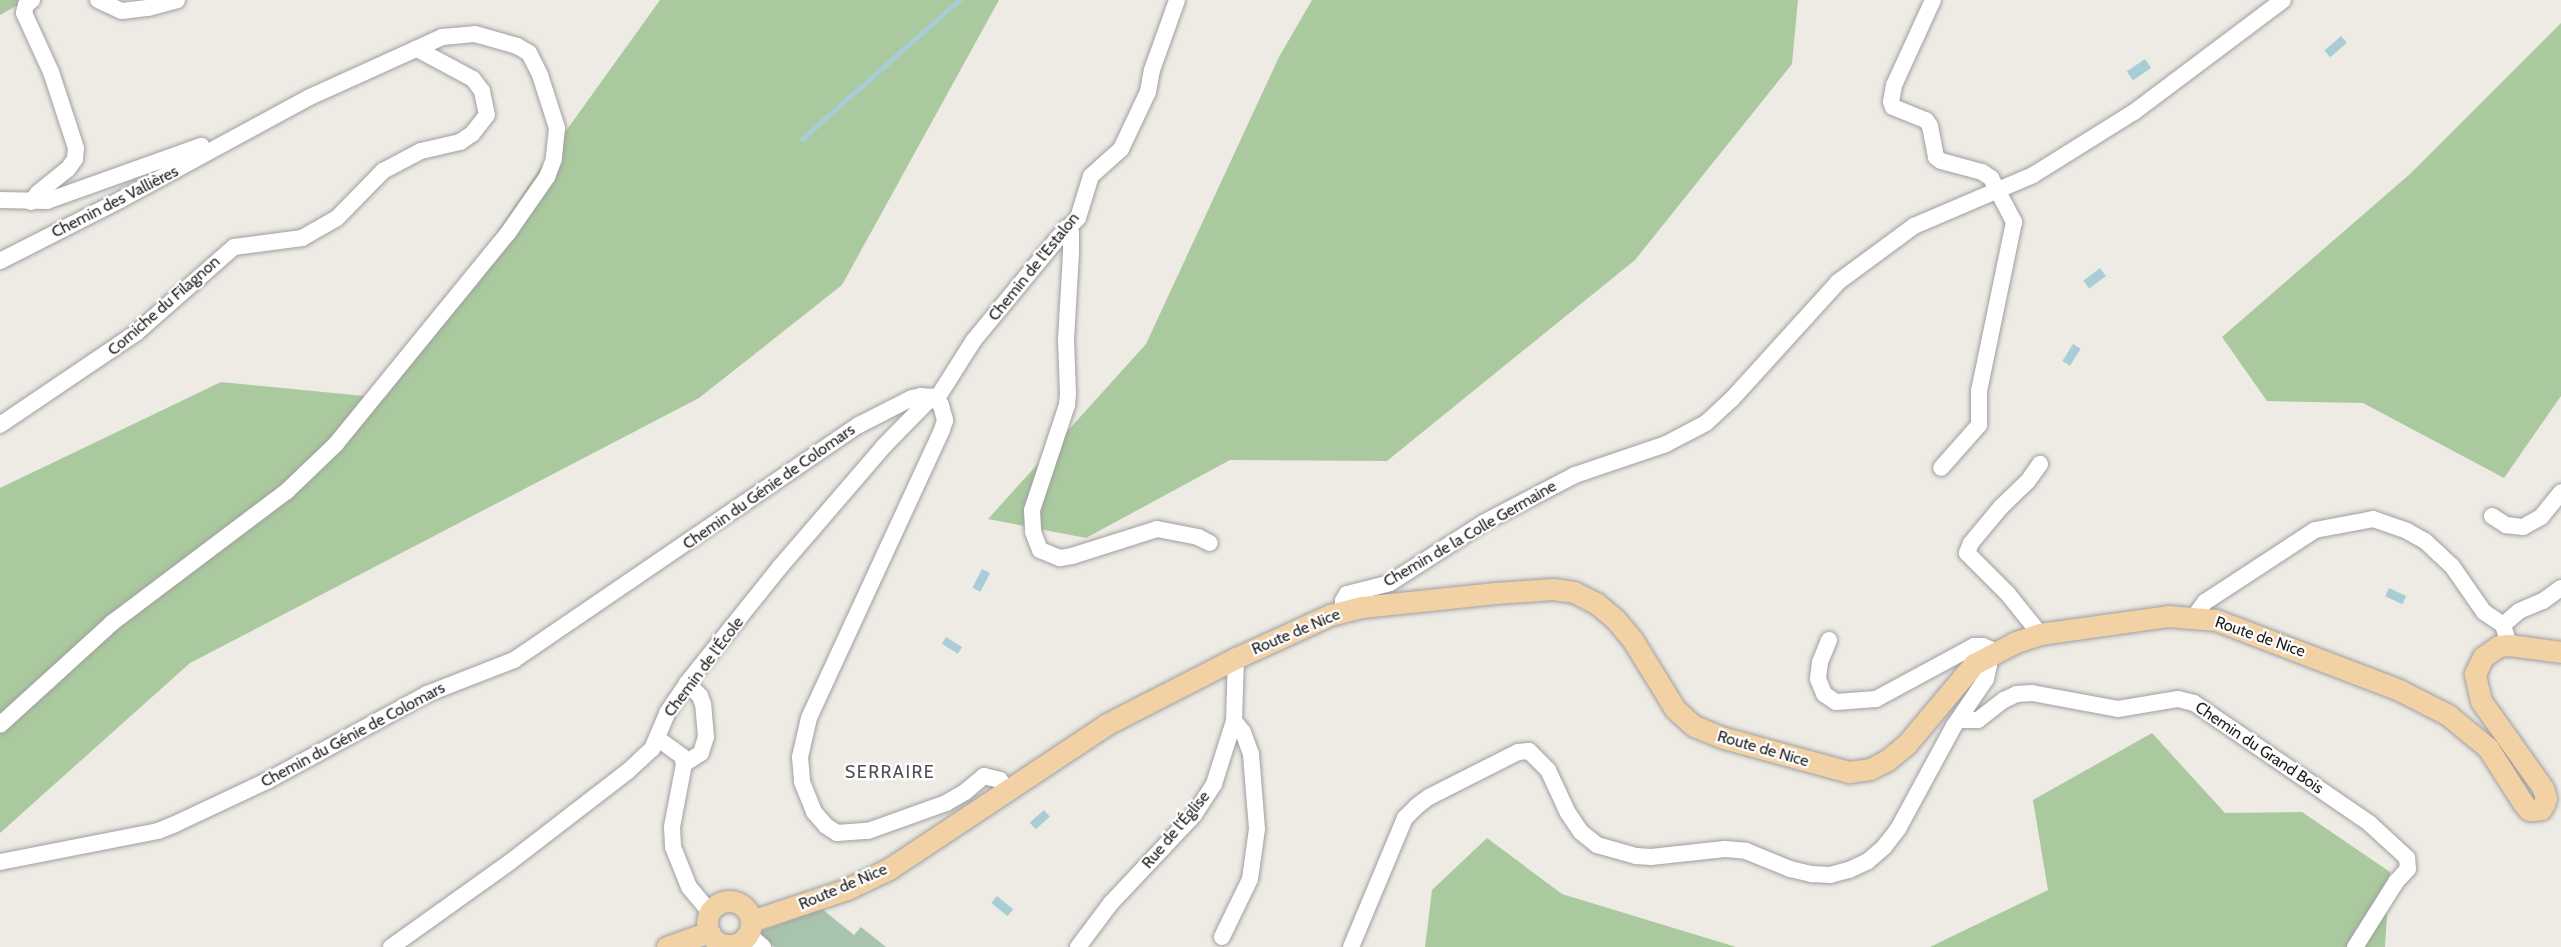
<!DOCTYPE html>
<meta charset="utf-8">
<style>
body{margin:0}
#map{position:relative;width:2561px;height:947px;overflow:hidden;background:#eeebe5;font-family:Cabin,sans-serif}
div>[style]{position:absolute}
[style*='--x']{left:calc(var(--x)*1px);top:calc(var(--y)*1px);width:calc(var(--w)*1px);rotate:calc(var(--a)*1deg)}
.forest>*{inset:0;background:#aac99e}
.cemetery>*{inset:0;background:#a8c4ac}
.water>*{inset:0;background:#a9cdd7;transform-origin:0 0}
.stream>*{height:4.5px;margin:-2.25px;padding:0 2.25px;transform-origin:2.25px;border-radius:2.25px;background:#a9cdd7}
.roads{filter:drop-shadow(0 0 2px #9f9f9f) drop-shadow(0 0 2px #9f9f9f)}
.minor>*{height:16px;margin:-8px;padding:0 8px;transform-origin:8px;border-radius:8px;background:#fff}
.major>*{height:21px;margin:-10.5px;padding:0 10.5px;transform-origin:10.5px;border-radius:10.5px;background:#f2d1a5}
.major>.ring{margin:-10.5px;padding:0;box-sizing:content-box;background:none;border:21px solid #f2d1a5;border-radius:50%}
span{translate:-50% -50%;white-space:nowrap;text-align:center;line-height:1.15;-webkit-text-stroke:4.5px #fff;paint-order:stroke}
.street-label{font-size:16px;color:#1e1e1e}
.neighbourhood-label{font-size:18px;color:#515151;letter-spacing:1.5px}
</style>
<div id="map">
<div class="forest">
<div style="clip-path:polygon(0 0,27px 0,0 15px)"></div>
<div style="clip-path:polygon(660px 0,999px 0,842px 285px,699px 398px,190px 663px,0 833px,0 488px,221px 382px,385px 398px,553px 149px)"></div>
<div style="clip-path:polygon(1312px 0,1798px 0,1792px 64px,1635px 260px,1387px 461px,1230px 460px,1086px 538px,988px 519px,1146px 344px,1279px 57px)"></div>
<div style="clip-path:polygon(2561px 23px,2561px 396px,2504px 478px,2363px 403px,2267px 401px,2222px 337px,2410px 174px)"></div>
<div style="clip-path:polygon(2152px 733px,2225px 813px,2302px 812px,2390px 872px,2385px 947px,1930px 947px,2048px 890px,2033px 800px)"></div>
<div style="clip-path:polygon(1487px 838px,1562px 894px,1736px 947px,1425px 947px,1432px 890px)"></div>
</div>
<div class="cemetery">
<div style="clip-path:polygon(822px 909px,854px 935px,861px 927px,886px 947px,775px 947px,760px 935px,761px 931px)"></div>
</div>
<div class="water">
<div style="left:2341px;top:36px;width:9px;height:22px;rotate:49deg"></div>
<div style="left:2145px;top:59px;width:11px;height:22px;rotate:56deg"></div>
<div style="left:2100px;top:268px;width:10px;height:21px;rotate:53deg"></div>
<div style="left:2073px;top:344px;width:9px;height:20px;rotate:32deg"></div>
<div style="left:982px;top:569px;width:9px;height:21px;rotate:27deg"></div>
<div style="left:2389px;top:588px;width:19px;height:9px;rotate:25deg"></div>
<div style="left:946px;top:637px;width:19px;height:8px;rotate:32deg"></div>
<div style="left:1044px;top:810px;width:9px;height:19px;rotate:49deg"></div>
<div style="left:997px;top:896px;width:21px;height:9px;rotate:39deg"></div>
</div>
<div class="stream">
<div style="--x:802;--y:139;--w:210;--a:-41.5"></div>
</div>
<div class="roads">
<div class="minor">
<div style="--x:98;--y:0;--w:26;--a:25"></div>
<div style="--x:122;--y:11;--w:26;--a:-7"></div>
<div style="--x:148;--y:8;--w:30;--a:-15"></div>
<div style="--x:1933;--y:0;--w:94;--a:114.6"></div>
<div style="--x:1894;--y:85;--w:17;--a:100"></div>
<div style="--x:1891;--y:102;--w:5;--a:68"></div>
<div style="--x:1893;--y:107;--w:35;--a:22"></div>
<div style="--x:1926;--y:120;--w:7;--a:56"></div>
<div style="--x:1930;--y:126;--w:32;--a:79"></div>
<div style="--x:1936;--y:157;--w:6;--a:39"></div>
<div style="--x:1941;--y:161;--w:42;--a:15"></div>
<div style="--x:1982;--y:172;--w:11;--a:34"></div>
<div style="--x:1991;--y:178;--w:50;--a:62.4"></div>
<div style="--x:2014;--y:222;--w:173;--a:101.7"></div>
<div style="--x:1979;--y:391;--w:34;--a:90"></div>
<div style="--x:1979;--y:425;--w:57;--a:131.5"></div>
<div style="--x:0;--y:200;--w:47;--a:1.2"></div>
<div style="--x:47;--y:201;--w:164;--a:-19.7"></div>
<div style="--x:31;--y:202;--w:11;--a:-52"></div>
<div style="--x:38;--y:193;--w:38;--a:-39"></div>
<div style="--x:68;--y:169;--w:12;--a:-55"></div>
<div style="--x:75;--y:159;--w:11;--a:-85"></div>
<div style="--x:76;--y:148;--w:80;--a:-108.2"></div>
<div style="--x:51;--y:72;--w:65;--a:-114.6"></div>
<div style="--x:24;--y:13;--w:8;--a:-76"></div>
<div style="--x:26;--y:5;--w:8;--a:-40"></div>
<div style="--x:1066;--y:228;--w:7;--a:45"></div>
<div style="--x:1071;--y:233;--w:20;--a:90"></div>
<div style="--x:1071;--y:253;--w:86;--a:93.3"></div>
<div style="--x:1066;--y:339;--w:55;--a:87.9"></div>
<div style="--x:1068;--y:394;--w:11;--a:95"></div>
<div style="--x:1067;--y:405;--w:111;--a:108.4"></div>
<div style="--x:1032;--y:510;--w:22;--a:87"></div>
<div style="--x:1033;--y:532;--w:19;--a:69"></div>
<div style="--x:1040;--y:550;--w:22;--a:22"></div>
<div style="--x:1060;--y:558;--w:12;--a:-9"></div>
<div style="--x:1072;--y:556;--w:89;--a:-17.6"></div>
<div style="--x:1157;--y:529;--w:42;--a:11"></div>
<div style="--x:1198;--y:537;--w:13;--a:27"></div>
<div style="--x:0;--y:261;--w:135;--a:-26.9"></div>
<div style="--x:120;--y:200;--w:216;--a:-28.5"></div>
<div style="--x:310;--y:97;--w:145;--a:-24.4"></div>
<div style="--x:442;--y:37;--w:33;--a:-5"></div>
<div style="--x:475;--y:34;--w:44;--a:15.9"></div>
<div style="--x:517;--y:46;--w:14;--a:30"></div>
<div style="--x:529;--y:53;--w:25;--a:63"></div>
<div style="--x:540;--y:75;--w:56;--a:72.2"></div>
<div style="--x:557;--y:128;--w:31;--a:96"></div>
<div style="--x:554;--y:159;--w:19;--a:111"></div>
<div style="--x:547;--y:177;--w:68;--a:124.9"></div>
<div style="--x:508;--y:233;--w:272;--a:129.2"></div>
<div style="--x:336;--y:444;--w:68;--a:136.2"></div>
<div style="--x:287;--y:491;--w:219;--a:143"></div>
<div style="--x:112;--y:623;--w:151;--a:137.7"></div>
<div style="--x:936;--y:400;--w:71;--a:-57.7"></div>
<div style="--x:974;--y:340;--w:134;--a:-50.5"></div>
<div style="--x:1059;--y:237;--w:27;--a:-45"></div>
<div style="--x:1078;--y:218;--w:44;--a:-72.8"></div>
<div style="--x:1091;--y:176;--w:40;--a:-42"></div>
<div style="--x:1121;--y:149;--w:63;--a:-64.7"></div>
<div style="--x:1148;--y:92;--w:22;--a:-80"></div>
<div style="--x:1152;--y:70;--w:74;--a:-70.3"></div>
<div style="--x:0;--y:425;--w:164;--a:-34.1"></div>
<div style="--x:136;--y:333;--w:130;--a:-41.3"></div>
<div style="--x:234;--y:247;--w:69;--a:-7.5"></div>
<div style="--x:302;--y:238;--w:40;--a:-29.7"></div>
<div style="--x:337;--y:218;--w:66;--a:-45.6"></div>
<div style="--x:383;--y:171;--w:43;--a:-27.8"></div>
<div style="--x:421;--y:151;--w:40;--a:-13"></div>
<div style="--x:460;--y:142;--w:14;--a:-34"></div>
<div style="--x:472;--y:134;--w:24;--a:-52"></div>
<div style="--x:487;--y:115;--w:25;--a:-102"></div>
<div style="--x:482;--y:91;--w:15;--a:-127"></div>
<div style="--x:473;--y:79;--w:64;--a:-151.8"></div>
<div style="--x:2492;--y:516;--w:17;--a:33"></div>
<div style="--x:2506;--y:525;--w:17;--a:7"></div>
<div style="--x:2523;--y:527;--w:21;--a:-29"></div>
<div style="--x:2541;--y:517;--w:32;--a:-51"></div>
<div style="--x:1343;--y:611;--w:10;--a:-90"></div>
<div style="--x:1343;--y:601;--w:8;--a:-60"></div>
<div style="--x:1347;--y:594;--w:44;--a:-14.3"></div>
<div style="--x:1390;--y:583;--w:111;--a:-32.8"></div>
<div style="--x:1483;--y:523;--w:104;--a:-27.6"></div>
<div style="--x:1575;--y:475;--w:96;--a:-18.8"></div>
<div style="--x:1666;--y:444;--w:45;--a:-27.7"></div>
<div style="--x:1706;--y:423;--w:35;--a:-43"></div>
<div style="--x:1732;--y:399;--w:158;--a:-47.8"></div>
<div style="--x:1838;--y:282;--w:94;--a:-36.4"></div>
<div style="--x:1914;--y:226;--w:129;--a:-23.2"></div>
<div style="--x:2033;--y:175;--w:119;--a:-32"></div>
<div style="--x:2134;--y:112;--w:186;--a:-36.9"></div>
<div style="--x:2194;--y:617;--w:19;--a:-54"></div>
<div style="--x:2205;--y:602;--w:131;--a:-33.2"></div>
<div style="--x:2315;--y:530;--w:59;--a:-10.7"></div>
<div style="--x:2373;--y:519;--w:36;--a:19"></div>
<div style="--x:2407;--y:531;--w:21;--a:29"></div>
<div style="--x:2425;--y:541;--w:19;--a:43"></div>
<div style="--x:2439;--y:554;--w:18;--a:43"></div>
<div style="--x:2452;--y:566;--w:56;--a:55.2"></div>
<div style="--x:2484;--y:612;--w:23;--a:34"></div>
<div style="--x:2503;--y:625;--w:21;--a:73"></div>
<div style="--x:2503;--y:625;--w:21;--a:-41"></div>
<div style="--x:2519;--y:611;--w:26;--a:-23"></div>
<div style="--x:2543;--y:601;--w:22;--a:-36"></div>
<div style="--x:2040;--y:634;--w:51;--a:-128.7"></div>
<div style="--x:2008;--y:594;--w:58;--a:-135"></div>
<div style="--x:1967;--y:553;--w:11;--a:-68"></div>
<div style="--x:1971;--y:543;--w:47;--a:-50.2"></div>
<div style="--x:2001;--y:507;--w:37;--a:-44"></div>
<div style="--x:2028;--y:481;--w:21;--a:-55"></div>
<div style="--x:1829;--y:640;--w:24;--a:112"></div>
<div style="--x:1820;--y:662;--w:17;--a:97"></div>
<div style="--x:1818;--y:679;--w:16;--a:68"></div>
<div style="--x:1824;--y:694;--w:14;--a:34"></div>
<div style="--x:1836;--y:702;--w:40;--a:-4.3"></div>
<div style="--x:1876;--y:699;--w:111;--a:-28.4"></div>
<div style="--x:1974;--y:646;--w:9;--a:0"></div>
<div style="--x:1983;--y:646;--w:13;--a:23"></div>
<div style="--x:1959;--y:720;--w:19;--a:0"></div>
<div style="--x:1978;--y:720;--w:33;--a:-38"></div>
<div style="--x:2004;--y:700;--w:14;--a:-25"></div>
<div style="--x:2017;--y:694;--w:15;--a:-4"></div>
<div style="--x:2032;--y:693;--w:87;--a:10.5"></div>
<div style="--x:2118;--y:709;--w:61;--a:-9.5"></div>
<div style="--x:2178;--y:699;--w:16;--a:14"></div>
<div style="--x:2194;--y:703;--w:212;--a:34.4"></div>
<div style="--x:2369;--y:823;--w:52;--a:42.6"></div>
<div style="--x:2407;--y:858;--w:11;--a:85"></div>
<div style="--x:2408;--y:869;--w:18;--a:133"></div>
<div style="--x:2396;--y:882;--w:77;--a:122.2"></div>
<div style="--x:657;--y:738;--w:31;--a:36"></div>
<div style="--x:682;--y:756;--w:8;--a:76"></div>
<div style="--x:684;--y:764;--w:64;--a:100.8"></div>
<div style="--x:672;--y:827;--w:20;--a:87"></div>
<div style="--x:673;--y:847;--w:43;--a:68.2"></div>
<div style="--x:689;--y:887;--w:33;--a:50"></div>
<div style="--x:684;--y:764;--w:20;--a:-33"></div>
<div style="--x:701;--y:753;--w:17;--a:-73"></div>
<div style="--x:706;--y:737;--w:33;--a:-95"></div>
<div style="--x:703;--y:704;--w:9;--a:-111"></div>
<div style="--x:700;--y:696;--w:18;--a:-135"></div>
<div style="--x:0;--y:862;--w:161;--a:-11.1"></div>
<div style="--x:158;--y:831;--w:18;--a:-22"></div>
<div style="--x:175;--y:824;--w:102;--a:-25.1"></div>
<div style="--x:267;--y:781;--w:182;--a:-28.5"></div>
<div style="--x:427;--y:694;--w:93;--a:-21.3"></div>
<div style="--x:514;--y:660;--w:417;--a:-34.3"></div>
<div style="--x:859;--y:425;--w:59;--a:-27"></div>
<div style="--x:912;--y:398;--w:9;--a:-13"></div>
<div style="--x:921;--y:396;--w:11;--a:5"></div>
<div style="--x:932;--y:397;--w:12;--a:42"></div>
<div style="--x:941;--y:405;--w:16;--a:75"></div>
<div style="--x:945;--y:420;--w:10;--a:107"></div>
<div style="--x:942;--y:430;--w:317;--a:114.8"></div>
<div style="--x:809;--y:718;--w:40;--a:103"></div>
<div style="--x:800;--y:757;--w:25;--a:85"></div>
<div style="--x:802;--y:782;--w:32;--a:68"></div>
<div style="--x:814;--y:812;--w:18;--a:49"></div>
<div style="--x:826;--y:826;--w:13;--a:32"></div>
<div style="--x:837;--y:833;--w:31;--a:-4"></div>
<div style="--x:868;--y:831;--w:83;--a:-19.7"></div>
<div style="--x:946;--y:803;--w:22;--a:-30"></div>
<div style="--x:965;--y:792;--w:25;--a:-40"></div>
<div style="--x:984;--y:776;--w:16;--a:14"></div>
<div style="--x:1000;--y:780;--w:13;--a:58"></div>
<div style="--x:748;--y:934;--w:20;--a:41"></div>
<div style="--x:1222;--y:937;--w:64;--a:-64.2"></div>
<div style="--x:1250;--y:879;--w:50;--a:-82"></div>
<div style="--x:1257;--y:829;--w:75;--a:-94.6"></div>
<div style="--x:1251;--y:754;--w:23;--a:-110"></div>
<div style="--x:1243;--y:732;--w:14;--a:-129"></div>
<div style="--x:734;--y:944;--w:4;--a:56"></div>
<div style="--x:391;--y:947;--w:146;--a:-35.5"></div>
<div style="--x:510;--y:862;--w:148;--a:-37.6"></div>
<div style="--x:627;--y:772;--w:34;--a:-43"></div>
<div style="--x:652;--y:749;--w:39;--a:-67"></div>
<div style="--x:667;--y:713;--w:36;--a:-56"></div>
<div style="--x:687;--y:683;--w:149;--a:-51.3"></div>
<div style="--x:780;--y:567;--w:160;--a:-49.3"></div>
<div style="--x:884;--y:446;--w:69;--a:-45.6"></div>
<div style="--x:1078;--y:947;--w:55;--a:-53.1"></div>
<div style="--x:1111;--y:903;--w:121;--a:-46.7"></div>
<div style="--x:1194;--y:815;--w:37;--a:-57"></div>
<div style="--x:1214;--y:784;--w:66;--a:-72.4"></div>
<div style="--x:1234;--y:721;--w:63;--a:-88.2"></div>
<div style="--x:1351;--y:947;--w:140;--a:-67.3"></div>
<div style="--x:1405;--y:818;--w:17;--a:-45"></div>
<div style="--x:1417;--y:806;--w:15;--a:-37"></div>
<div style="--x:1429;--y:797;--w:100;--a:-26.8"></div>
<div style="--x:1518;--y:752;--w:11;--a:-5"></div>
<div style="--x:1529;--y:751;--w:27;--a:45"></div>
<div style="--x:1548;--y:770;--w:47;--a:65.1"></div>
<div style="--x:1568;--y:813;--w:23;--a:56"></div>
<div style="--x:1581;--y:832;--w:21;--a:39"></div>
<div style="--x:1597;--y:845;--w:41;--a:15.8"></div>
<div style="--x:1636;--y:856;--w:15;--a:4"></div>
<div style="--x:1651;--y:857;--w:74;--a:-6.2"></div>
<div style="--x:1725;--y:849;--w:21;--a:5"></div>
<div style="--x:1746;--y:851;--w:48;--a:22.2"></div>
<div style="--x:1790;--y:869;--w:23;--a:13"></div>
<div style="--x:1812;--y:874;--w:18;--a:3"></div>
<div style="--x:1830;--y:875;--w:20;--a:-15"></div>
<div style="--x:1849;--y:870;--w:21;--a:-25"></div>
<div style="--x:1868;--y:861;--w:21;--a:-41"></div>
<div style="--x:1884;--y:847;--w:23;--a:-52"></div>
<div style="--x:1898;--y:829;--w:117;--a:-61.5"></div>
<div style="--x:1954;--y:726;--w:57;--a:-55.8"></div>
<div style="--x:1986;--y:679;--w:14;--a:-78"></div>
<div style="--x:1989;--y:665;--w:9;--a:-117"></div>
</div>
<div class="major">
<div class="ring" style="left:707px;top:901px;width:23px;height:23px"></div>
<div style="--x:751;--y:921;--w:101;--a:-18.4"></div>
<div style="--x:847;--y:889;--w:47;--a:-25.5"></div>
<div style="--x:889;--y:869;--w:262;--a:-33.6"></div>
<div style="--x:1107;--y:724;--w:145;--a:-27.1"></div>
<div style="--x:1236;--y:658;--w:103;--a:-24.6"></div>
<div style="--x:1330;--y:615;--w:33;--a:-14"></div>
<div style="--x:1362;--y:607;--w:134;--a:-6"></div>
<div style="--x:1495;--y:593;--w:58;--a:-3.9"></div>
<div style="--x:1553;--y:589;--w:21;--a:8"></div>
<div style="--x:1574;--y:592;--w:25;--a:27"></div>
<div style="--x:1596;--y:603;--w:26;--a:40"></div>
<div style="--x:1616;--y:620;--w:25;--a:50"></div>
<div style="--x:1632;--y:639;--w:82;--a:58.4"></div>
<div style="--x:1675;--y:709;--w:25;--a:42"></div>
<div style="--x:1694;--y:726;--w:32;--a:22"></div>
<div style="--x:1724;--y:738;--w:130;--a:15.2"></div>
<div style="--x:1849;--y:772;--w:21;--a:-8"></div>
<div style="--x:1870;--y:769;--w:18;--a:-27"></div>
<div style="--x:1886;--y:761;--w:26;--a:-39"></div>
<div style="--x:1906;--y:745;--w:106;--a:-50"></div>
<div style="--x:1974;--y:664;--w:47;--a:-27.6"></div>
<div style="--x:2016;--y:642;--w:25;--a:-18"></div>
<div style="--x:2040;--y:634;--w:129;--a:-8"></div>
<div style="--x:2168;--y:616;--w:48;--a:4.8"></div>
<div style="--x:2216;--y:620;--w:196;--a:20.9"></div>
<div style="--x:2399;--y:690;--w:55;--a:27"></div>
<div style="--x:2448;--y:715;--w:52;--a:39.5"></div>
<div style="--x:2488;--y:748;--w:65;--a:57.5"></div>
<div style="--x:2523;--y:803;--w:9;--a:49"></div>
<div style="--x:2529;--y:810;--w:6;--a:0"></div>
<div style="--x:2535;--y:810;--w:6;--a:-9"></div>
<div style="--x:2541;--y:809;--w:6;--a:-59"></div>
<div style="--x:2544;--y:804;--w:6;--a:-72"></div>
<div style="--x:2546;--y:798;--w:10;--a:-107"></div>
<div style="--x:2543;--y:788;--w:107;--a:-125.5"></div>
<div style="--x:2481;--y:701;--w:28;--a:-103"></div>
<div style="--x:2475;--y:674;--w:19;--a:-65"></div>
<div style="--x:2483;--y:657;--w:19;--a:-35"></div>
<div style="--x:2499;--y:646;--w:10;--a:-6"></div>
<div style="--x:2509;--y:645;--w:52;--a:7.7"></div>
<div style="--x:667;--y:947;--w:45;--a:-19.7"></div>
</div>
</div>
<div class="street-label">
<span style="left:115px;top:202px;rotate:-27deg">Chemin des Vallières</span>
<span style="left:1034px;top:267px;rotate:-51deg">Chemin de l'Estalon</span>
<span style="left:164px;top:306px;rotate:-41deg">Corniche du Filagnon</span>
<span style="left:769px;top:487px;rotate:-35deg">Chemin du Génie de Colomars</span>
<span style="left:1470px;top:534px;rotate:-30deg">Chemin de la Colle Germaine</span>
<span style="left:1296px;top:632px;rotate:-23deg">Route de Nice</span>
<span style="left:2260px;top:637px;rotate:19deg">Route de Nice</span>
<span style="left:704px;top:667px;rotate:-53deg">Chemin de l'École</span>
<span style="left:353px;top:735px;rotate:-28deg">Chemin du Génie de Colomars</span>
<span style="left:2259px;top:748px;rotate:34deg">Chemin du Grand Bois</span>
<span style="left:1763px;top:749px;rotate:16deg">Route de Nice</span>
<span style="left:1176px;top:830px;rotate:-50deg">Rue de l'Église</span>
<span style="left:843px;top:887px;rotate:-23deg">Route de Nice</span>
</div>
<div class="neighbourhood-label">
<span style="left:890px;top:772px">SERRAIRE</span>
</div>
</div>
